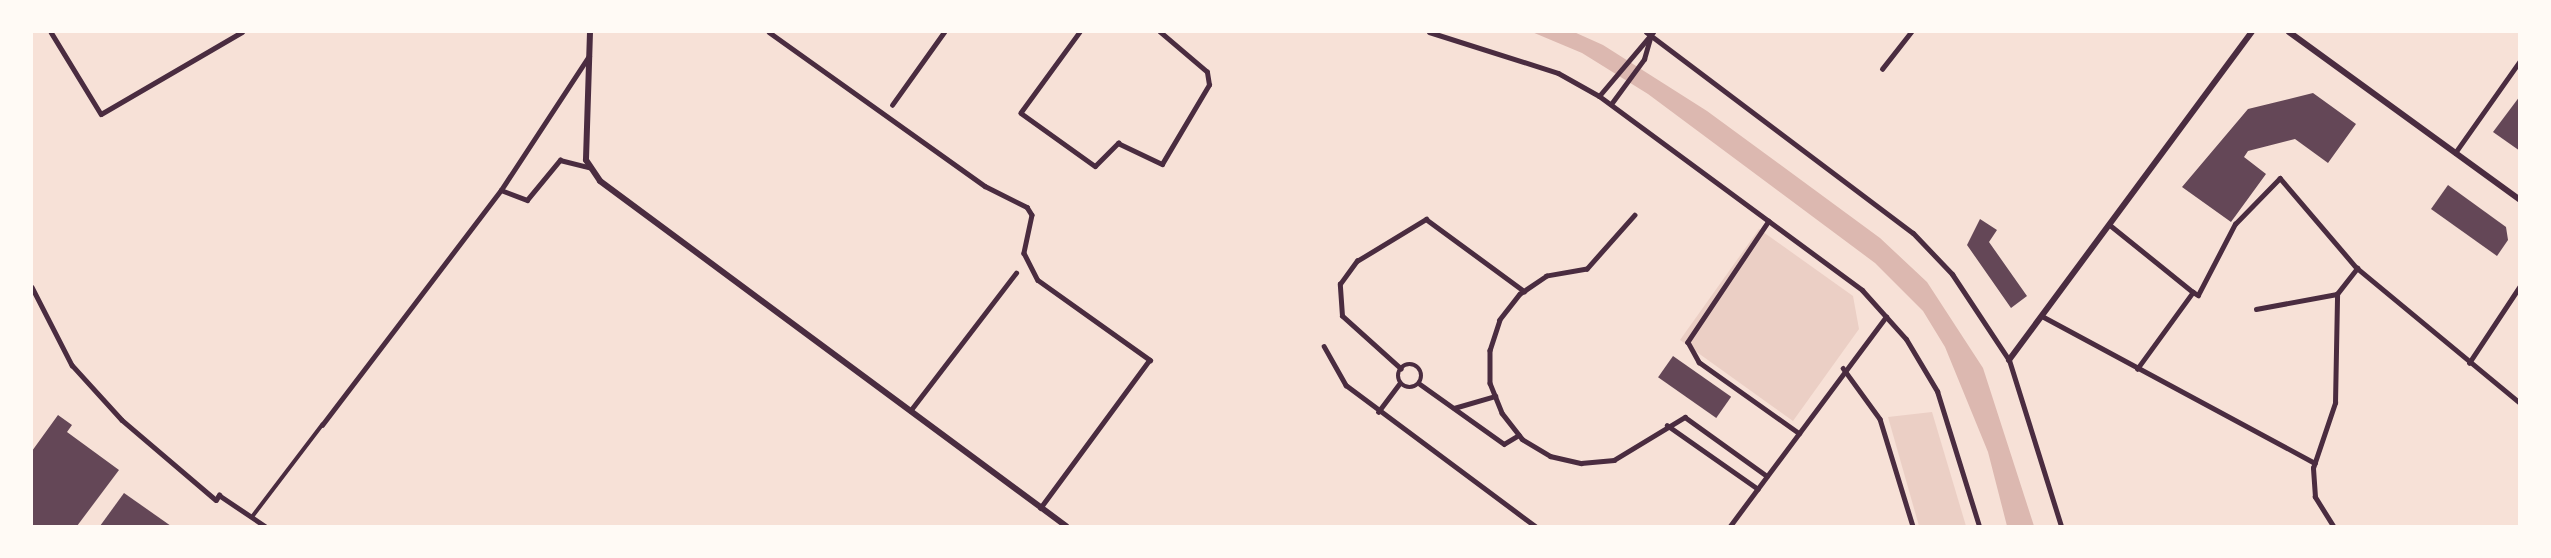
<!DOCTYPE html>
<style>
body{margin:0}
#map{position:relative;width:2551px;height:558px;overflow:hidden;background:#f7e1d7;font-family:"Space Grotesk",sans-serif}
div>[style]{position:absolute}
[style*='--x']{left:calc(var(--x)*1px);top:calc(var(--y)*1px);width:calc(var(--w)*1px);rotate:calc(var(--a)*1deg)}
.green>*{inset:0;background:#ebcfc5}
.water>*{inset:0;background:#dcb8b0}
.building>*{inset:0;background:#644757;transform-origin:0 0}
.pedestrian>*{height:3.5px;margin:-1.75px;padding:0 1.75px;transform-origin:1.75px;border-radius:1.75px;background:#4a2c40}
.minor>*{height:4.5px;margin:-2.25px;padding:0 2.25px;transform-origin:2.25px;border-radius:2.25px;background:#4a2c40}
.minor>.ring{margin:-2.25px;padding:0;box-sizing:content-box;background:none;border:4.5px solid #4a2c40;border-radius:50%}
.tertiary>*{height:5px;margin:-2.5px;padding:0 2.5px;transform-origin:2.5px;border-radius:2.5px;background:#4a2c40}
.secondary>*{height:6px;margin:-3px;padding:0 3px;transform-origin:3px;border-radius:3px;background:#4a2c40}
span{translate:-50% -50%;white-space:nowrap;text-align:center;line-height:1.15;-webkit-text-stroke:5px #fffaf5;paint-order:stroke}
.frame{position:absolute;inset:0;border:33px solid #fffaf5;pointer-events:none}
</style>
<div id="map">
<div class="green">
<div style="clip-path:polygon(1759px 229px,1853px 296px,1859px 329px,1793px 421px,1680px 340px)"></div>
<div style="clip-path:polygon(1932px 412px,1966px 526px,1919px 526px,1888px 417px)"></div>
</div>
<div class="water">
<div style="clip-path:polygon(1532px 32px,1574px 32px,1603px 45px,1707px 111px,1880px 238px,1927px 282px,1983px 368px,2034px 526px,2007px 526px,1988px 452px,1945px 347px,1923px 311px,1875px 263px,1648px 94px,1582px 53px)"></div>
</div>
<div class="building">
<div style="clip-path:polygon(2313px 93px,2356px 124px,2328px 163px,2295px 139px,2248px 151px,2244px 157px,2266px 174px,2231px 222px,2182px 187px,2248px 109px)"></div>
<div style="clip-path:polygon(2520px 96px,2520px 151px,2493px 132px)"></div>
<div style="clip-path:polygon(2448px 185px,2506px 227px,2508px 240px,2497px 256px,2431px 209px)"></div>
<div style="clip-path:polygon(1980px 219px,1997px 230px,1989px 242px,2027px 296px,2011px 308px,1967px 245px)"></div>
<div style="left:1673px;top:356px;width:71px;height:26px;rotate:35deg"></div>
<div style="clip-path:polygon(58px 415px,72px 425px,67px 432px,119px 470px,77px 526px,32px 526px,32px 451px)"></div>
<div style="clip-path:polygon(124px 493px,171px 526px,100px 526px)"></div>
</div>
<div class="pedestrian">
<div style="--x:252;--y:517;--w:116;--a:-52.7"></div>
</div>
<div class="minor">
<div style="--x:51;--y:32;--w:96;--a:58.6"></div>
<div style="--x:101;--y:114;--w:163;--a:-30.2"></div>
<div style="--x:769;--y:32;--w:265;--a:35.5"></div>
<div style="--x:985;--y:186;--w:47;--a:26.6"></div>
<div style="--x:1027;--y:207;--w:9;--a:58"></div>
<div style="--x:1032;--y:215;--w:39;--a:102"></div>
<div style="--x:1024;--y:253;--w:30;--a:63"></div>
<div style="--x:1038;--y:280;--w:138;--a:35.5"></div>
<div style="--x:1150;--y:360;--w:184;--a:126.4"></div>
<div style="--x:1080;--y:32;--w:100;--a:126.1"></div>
<div style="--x:1021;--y:113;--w:91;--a:35.6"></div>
<div style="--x:1095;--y:166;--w:33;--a:-45"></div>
<div style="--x:1118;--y:143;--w:49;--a:25.5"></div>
<div style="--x:1162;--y:164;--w:92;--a:-59.3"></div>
<div style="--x:1209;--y:85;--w:13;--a:-99"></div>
<div style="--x:1207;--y:72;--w:62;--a:-139.6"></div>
<div style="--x:1882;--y:69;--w:47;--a:-51.9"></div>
<div style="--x:892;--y:105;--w:90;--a:-54.5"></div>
<div style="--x:2455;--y:153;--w:113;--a:-54.8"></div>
<div style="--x:501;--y:190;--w:28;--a:21"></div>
<div style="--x:527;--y:200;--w:52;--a:-50.5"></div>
<div style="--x:560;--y:160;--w:32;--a:14"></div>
<div style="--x:1635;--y:215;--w:72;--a:131.6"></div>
<div style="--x:1587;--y:269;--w:41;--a:170.1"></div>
<div style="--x:1547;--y:276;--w:32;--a:146"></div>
<div style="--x:1520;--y:294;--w:33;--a:128"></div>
<div style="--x:1500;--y:320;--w:32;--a:108"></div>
<div style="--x:1490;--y:350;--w:33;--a:90"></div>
<div style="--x:1490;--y:383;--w:32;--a:68"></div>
<div style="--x:1502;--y:413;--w:33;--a:52"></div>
<div style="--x:1522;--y:439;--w:33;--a:31"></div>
<div style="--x:1550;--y:456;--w:32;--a:13"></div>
<div style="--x:1581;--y:463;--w:33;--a:-5"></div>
<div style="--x:1614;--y:460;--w:83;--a:-31.2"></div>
<div style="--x:1685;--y:417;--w:101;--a:35.7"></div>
<div style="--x:1769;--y:221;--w:146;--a:123.8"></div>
<div style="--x:1688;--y:342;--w:23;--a:61"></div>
<div style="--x:1699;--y:362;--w:123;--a:35.4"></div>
<div style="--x:2110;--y:225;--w:107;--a:38.9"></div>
<div style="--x:32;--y:287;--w:88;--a:62.9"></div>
<div style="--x:72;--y:365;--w:74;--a:47.7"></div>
<div style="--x:122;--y:420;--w:123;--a:40.4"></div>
<div style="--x:216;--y:500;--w:6;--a:-59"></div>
<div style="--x:219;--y:495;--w:55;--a:34"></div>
<div style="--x:2256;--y:309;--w:82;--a:-10.5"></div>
<div style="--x:2337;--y:294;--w:33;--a:-52"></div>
<div style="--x:2042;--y:316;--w:310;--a:28.3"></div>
<div style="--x:1324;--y:346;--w:45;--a:60.6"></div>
<div style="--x:1346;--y:385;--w:236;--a:36.7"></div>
<div style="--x:2469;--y:363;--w:92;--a:-56.5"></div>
<div class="ring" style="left:1398px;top:364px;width:19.5px;height:19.5px"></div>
<div style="--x:1843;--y:368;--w:63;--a:54"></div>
<div style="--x:1880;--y:419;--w:112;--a:72.9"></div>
<div style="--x:1401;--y:369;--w:79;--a:-138.1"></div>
<div style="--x:1342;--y:316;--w:32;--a:-94"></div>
<div style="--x:1340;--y:284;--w:29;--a:-54"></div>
<div style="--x:1357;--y:261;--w:81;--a:-31.3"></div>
<div style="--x:1426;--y:219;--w:122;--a:36.3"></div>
<div style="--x:2137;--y:369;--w:95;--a:-54"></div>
<div style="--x:2193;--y:292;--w:6;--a:31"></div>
<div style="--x:2198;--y:295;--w:80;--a:-62.5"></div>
<div style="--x:2235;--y:224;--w:64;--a:-45.6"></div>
<div style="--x:2280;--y:178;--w:118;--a:49.5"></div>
<div style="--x:2357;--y:268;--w:212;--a:39.6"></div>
<div style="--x:1420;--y:384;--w:103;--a:35.5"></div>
<div style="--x:1504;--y:444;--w:17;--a:-31"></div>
<div style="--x:1454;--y:408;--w:43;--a:-16.3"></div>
<div style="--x:910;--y:411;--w:174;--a:-52.5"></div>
<div style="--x:1378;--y:412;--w:36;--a:-53"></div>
<div style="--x:322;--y:425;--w:295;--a:-52.7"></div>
<div style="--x:501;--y:190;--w:160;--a:-56.7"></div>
<div style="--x:1667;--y:425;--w:111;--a:35.1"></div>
<div style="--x:1730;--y:526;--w:261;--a:-53.3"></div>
<div style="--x:2333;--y:526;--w:34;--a:-122"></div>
<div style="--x:2315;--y:497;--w:29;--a:-94"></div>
<div style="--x:2313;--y:468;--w:69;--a:-71.3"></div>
<div style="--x:2335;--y:403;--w:109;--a:-88.9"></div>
</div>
<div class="tertiary">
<div style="--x:1429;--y:32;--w:135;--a:17.6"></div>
<div style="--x:1558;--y:73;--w:47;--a:29.3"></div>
<div style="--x:1599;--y:96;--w:327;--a:36.4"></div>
<div style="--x:1862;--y:290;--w:66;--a:48.1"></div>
<div style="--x:1906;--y:339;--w:61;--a:59.2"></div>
<div style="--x:1937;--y:391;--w:141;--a:72.7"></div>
<div style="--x:1646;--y:32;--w:334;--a:37"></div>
<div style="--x:1913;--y:233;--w:57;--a:46.4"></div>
<div style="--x:1952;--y:274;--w:103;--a:56.5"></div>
<div style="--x:2009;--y:360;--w:174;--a:72.6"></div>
<div style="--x:1599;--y:96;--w:84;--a:-49.8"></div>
<div style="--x:1611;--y:104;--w:56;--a:-53.7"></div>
<div style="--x:1644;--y:59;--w:26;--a:-74"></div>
</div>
<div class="secondary">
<div style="--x:590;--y:32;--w:128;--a:91.8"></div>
<div style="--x:586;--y:160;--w:25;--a:56"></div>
<div style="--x:600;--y:181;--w:580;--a:36.51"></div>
<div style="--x:2289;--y:32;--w:286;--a:36"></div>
<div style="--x:2009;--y:360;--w:408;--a:-53.5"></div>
</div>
<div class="frame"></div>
</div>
